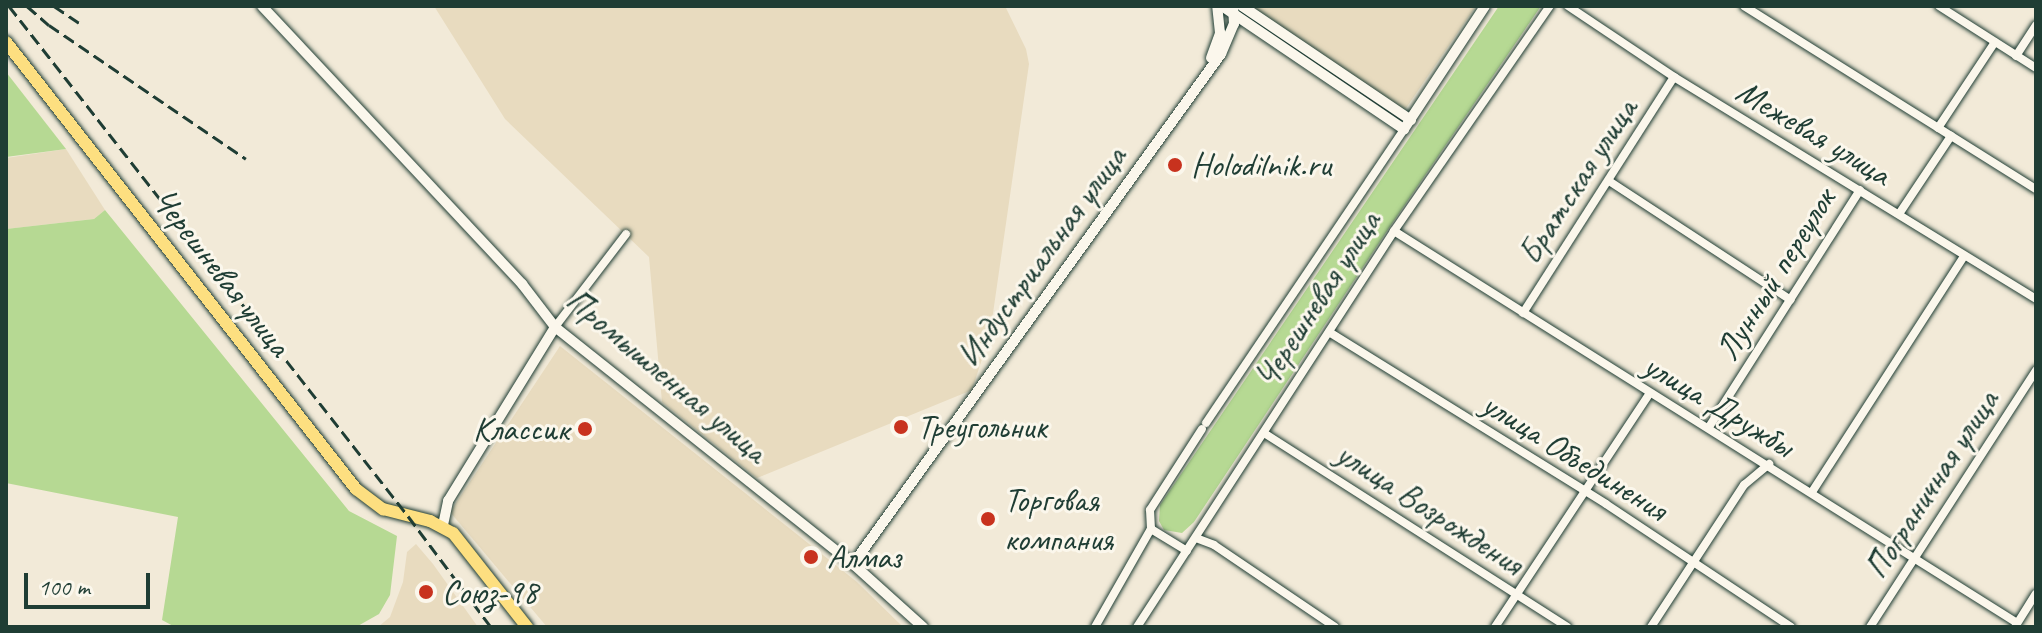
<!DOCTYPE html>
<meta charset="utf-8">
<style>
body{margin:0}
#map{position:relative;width:2042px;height:633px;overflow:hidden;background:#f2ead8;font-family:Caveat,sans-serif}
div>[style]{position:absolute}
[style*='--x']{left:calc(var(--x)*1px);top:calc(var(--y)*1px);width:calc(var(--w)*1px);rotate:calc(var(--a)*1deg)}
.built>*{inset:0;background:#e8dbbf}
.green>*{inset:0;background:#b6d993}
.roads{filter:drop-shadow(0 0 2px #1f3d34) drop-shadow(0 0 2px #1f3d34)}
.minor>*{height:8px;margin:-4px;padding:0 4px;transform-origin:4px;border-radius:4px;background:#fbf7ec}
.tertiary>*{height:10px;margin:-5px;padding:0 5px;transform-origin:5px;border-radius:5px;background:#fbf7ec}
.primary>*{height:12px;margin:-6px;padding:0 6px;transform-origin:6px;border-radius:6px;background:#fddf80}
.rail>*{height:3px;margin-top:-1.5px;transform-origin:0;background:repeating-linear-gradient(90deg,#1f3d34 0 12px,transparent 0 18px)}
.dots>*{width:22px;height:22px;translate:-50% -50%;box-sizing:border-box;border:4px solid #fbf7ec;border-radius:50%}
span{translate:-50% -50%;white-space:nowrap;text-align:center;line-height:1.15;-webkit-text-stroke:6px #fbf7ec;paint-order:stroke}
.street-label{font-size:34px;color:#1f3d34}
.poi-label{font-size:34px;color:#1f3d34}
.left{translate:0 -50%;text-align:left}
.right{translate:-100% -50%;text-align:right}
.frame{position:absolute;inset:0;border:8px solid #1f3d34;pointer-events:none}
.scale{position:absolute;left:24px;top:573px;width:126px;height:36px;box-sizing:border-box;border:4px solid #1f3d34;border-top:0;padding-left:10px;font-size:24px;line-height:28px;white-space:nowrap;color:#1f3d34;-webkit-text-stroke:6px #fbf7ec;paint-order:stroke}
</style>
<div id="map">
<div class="built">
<div style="clip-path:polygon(434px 6px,1005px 6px,1026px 49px,1029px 64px,990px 334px,972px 390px,757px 478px,662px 402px,649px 257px,505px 119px)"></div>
<div style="clip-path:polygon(1250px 6px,1476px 6px,1404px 111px)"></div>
<div style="clip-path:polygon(66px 149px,105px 210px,94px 219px,6px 229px,6px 158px)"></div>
<div style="clip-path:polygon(560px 346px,857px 582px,903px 627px,547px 627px,450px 512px)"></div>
<div style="clip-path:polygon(416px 544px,433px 564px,478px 627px,378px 627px,390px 617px,403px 582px,407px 552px)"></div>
</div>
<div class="green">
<div style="clip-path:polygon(1499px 6px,1541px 6px,1389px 228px,1194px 522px,1182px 533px,1164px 530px,1159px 521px,1160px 505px)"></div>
<div style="clip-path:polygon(6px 72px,66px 149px,6px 157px)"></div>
<div style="clip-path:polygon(105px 210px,349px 511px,397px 536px,390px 595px,379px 614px,356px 627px,175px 627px,162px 620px,178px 517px,6px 483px,6px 229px,94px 219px)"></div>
</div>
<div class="roads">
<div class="minor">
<div style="--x:1568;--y:6;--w:128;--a:33.8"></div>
<div style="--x:1674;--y:77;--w:425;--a:31.5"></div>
<div style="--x:1744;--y:6;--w:345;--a:32.1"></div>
<div style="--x:1939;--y:6;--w:115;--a:32.6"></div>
<div style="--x:2016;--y:56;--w:37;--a:-57"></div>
<div style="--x:1938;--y:128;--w:103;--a:-56.5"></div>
<div style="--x:1609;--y:181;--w:217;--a:33.2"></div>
<div style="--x:1899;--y:214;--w:94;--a:-56.3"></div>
<div style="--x:1394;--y:231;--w:736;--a:32.18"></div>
<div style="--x:1523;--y:313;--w:280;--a:-57.4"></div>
<div style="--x:555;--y:327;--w:117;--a:-52.6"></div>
<div style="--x:1329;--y:332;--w:326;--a:31.8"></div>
<div style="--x:1606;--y:504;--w:222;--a:33.6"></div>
<div style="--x:1206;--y:423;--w:354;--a:-56"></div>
<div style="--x:1709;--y:427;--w:281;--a:-57.5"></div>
<div style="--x:1264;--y:433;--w:360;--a:32.6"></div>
<div style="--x:1812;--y:492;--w:281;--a:-57.2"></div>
<div style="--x:1151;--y:529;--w:42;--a:31.4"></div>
<div style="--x:1196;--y:538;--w:19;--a:21"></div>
<div style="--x:1214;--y:545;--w:146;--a:34.1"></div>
<div style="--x:1095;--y:627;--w:113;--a:-60.3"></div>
<div style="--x:1151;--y:529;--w:19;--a:-93"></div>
<div style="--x:1150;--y:510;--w:96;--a:-57.3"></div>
<div style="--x:1137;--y:627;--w:472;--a:-57"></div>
<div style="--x:1394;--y:231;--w:274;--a:-55.3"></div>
<div style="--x:1495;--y:627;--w:279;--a:-56.5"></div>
<div style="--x:1651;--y:627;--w:170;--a:-56.8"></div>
<div style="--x:1744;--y:485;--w:33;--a:-40"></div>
<div style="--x:1870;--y:627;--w:306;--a:-57.1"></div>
<div style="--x:2015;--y:627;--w:39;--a:-58"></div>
</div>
<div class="tertiary">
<div style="--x:262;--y:6;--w:381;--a:46.9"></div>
<div style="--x:522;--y:284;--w:54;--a:52.5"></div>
<div style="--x:555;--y:327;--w:381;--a:38.5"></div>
<div style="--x:853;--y:564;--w:94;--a:42"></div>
<div style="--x:1222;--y:6;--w:220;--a:34.1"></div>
<div style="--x:1404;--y:129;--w:147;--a:-56.6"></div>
<div style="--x:1242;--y:6;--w:204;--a:34"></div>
<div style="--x:1211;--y:58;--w:27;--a:-70"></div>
<div style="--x:1220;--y:33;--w:27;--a:-96"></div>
<div style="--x:443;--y:525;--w:25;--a:-78"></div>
<div style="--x:448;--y:501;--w:204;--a:-58.4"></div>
<div style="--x:853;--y:564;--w:629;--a:-54.19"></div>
<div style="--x:1221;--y:54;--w:33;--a:-67"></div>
<div style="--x:1234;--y:24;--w:18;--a:-93"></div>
</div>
<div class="primary">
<div style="--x:6;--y:42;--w:568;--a:51.94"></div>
<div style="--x:356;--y:489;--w:34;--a:37"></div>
<div style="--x:383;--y:509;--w:49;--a:14.3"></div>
<div style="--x:430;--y:521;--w:26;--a:28"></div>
<div style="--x:453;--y:533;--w:120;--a:51.8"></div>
</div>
</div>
<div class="rail">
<div style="--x:9;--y:6;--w:648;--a:51.96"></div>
<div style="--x:408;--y:516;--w:139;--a:53.2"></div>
<div style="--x:27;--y:6;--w:29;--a:41"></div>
<div style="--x:49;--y:25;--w:238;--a:34.2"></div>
<div style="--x:54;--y:6;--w:30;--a:34"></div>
</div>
<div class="dots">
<div style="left:1175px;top:165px;background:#c8321e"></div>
<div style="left:901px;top:427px;background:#c8321e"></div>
<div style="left:585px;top:429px;background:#c8321e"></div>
<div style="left:988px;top:519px;background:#c8321e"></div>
<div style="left:811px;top:557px;background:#c8321e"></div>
<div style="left:426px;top:592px;background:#c8321e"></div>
</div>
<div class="street-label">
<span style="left:1814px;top:132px;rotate:31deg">Межевая улица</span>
<span style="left:1577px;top:181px;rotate:-57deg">Братская улица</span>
<span style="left:1041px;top:256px;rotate:-54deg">Индустриальная улица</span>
<span style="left:222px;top:272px;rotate:52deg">Черешневая улица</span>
<span style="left:1775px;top:274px;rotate:-58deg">Лунный переулок</span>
<span style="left:1317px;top:299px;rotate:-57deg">Черешневая улица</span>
<span style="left:667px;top:375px;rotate:40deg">Промышленная улица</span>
<span style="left:1719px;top:405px;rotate:31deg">улица Дружбы</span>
<span style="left:1575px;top:456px;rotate:32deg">улица Объединения</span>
<span style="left:1931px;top:484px;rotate:-57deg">Пограничная улица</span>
<span style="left:1430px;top:508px;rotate:33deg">улица Возрождения</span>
</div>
<div class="poi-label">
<span class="left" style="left:1191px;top:165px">Holodilnik.ru</span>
<span class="left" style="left:917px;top:427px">Треугольник</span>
<span class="right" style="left:569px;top:429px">Классик</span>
<span class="left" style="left:1004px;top:519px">Торговая<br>компания</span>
<span class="left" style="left:827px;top:557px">Алмаз</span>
<span class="left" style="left:442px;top:592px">Союз-98</span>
</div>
<div class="frame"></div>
<div class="scale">100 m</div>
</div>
